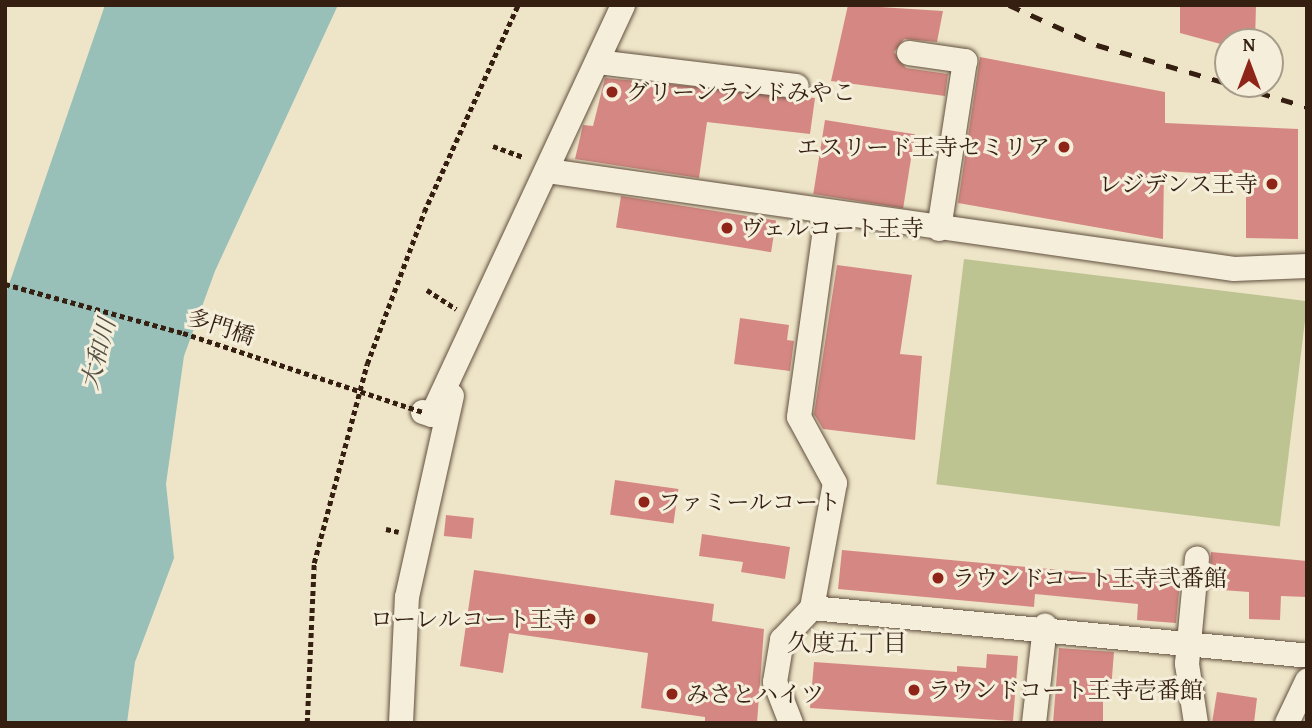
<!DOCTYPE html>
<meta charset="utf-8">
<style>
body{margin:0}
#map{position:relative;width:1312px;height:728px;overflow:hidden;background:#eee5c8;font-family:"Gentium Book Plus","Noto Serif JP",serif}
div>[style]{position:absolute}
[style*='--x']{left:calc(var(--x)*1px);top:calc(var(--y)*1px);width:calc(var(--w)*1px);rotate:calc(var(--a)*1deg)}
.green>*{inset:0;background:#bec392;transform-origin:0 0}
.water>*{inset:0;background:#99bfb9}
.building>*{inset:0;background:#d58883;transform-origin:0 0}
.path>*{height:4.5px;margin-top:-2.25px;transform-origin:0;background:repeating-linear-gradient(90deg,#341f10 0 5px,transparent 0 8.5px)}
.roads{filter:drop-shadow(0 0 2px #62503e) drop-shadow(0 0 2px #62503e)}
.minor>*{height:24px;margin:-12px;padding:0 12px;transform-origin:12px;border-radius:12px;background:#f4eedb}
.rail>*{height:5px;margin-top:-2.5px;transform-origin:0;background:repeating-linear-gradient(90deg,#341f10 0 12px,transparent 0 24px)}
.path-bridge>*{height:4.5px;margin-top:-2.25px;transform-origin:0;background:repeating-linear-gradient(90deg,#341f10 0 5px,transparent 0 8.5px)}
.dots>*{width:19px;height:19px;translate:-50% -50%;box-sizing:border-box;border:4px solid #f4eedb;border-radius:50%}
span{translate:-50% -50%;white-space:nowrap;text-align:center;line-height:1.15;-webkit-text-stroke:6px #f4eedb;paint-order:stroke}
.poi-label{font-size:23px;color:#341f10}
.left{translate:0 -50%;text-align:left}
.right{translate:-100% -50%;text-align:right}
.street-label{font-size:23px;color:#341f10}
.water-label{font-size:24px;color:#524f43;font-style:italic}
.neighbourhood-label{font-size:24px;color:#341f10}
.frame{position:absolute;inset:0;border:7px solid #341f10;pointer-events:none}
.north{position:absolute;left:1214px;top:28px;width:70px;height:70px;box-sizing:border-box;background:#f4eedb;border:2px solid #a79b8a;border-radius:50%;rotate:0deg;font-size:19px;font-weight:700;line-height:28px;text-align:center;color:#341f10}
.north::after{content:'';display:block;margin:auto;width:24px;height:32px;background:#8f2418;clip-path:polygon(50% 0,100% 100%,50% 72%,0 100%)}
</style>
<div id="map">
<div class="green">
<div style="left:964px;top:259px;width:346px;height:227px;rotate:7deg"></div>
</div>
<div class="water">
<div style="clip-path:polygon(105px 5px,338px 5px,215px 271px,184px 356px,166px 484px,174px 558px,135px 662px,127px 723px,5px 723px,5px 296px)"></div>
</div>
<div class="building">
<div style="clip-path:polygon(848px 5px,943px 11px,937px 42px,904px 39px,894px 52px,906px 68px,948px 74px,945px 96px,831px 81px)"></div>
<div style="clip-path:polygon(1180px 5px,1256px 5px,1255px 42px,1228px 46px,1180px 33px)"></div>
<div style="clip-path:polygon(980px 57px,1165px 92px,1165px 123px,1298px 129px,1298px 239px,1246px 238px,1246px 176px,1164px 171px,1163px 239px,958px 203px)"></div>
<div style="clip-path:polygon(605px 78px,815px 98px,810px 134px,707px 122px,699px 178px,575px 159px,583px 125px,593px 126px)"></div>
<div style="left:825px;top:120px;width:91px;height:75px;rotate:9deg"></div>
<div style="left:621px;top:196px;width:157px;height:32px;rotate:9deg"></div>
<div style="clip-path:polygon(837px 265px,912px 275px,900px 354px,922px 356px,915px 440px,823px 429px,814px 414px)"></div>
<div style="clip-path:polygon(740px 318px,789px 325px,787px 340px,794px 341px,790px 371px,734px 364px)"></div>
<div style="left:615px;top:480px;width:64px;height:35px;rotate:8deg"></div>
<div style="left:446px;top:515px;width:28px;height:21px;rotate:6deg"></div>
<div style="clip-path:polygon(702px 534px,790px 547px,785px 579px,741px 572px,743px 562px,699px 556px)"></div>
<div style="clip-path:polygon(842px 550px,1180px 581px,1176px 623px,1137px 620px,1138px 604px,1035px 594px,1034px 607px,838px 589px)"></div>
<div style="clip-path:polygon(1211px 552px,1307px 561px,1307px 597px,1281px 596px,1280px 620px,1249px 619px,1249px 592px,1209px 589px)"></div>
<div style="clip-path:polygon(474px 570px,714px 604px,712px 621px,764px 629px,757px 723px,705px 723px,705px 717px,641px 708px,648px 653px,509px 633px,503px 673px,460px 666px)"></div>
<div style="clip-path:polygon(1059px 648px,1114px 652px,1111px 690px,1103px 690px,1103px 723px,1053px 723px)"></div>
<div style="clip-path:polygon(987px 654px,1018px 656px,1013px 721px,810px 708px,814px 662px,957px 672px,957px 666px,986px 668px)"></div>
<div style="clip-path:polygon(1217px 692px,1257px 698px,1254px 723px,1212px 723px)"></div>
</div>
<div class="path">
<div style="--x:493;--y:146;--w:32;--a:20"></div>
<div style="--x:427;--y:290;--w:35;--a:33"></div>
<div style="--x:386;--y:529;--w:13;--a:13"></div>
<div style="--x:307;--y:723;--w:160;--a:-87.5"></div>
<div style="--x:314;--y:563;--w:206;--a:-75.1"></div>
<div style="--x:367;--y:364;--w:162;--a:-69.4"></div>
<div style="--x:424;--y:212;--w:227;--a:-65.6"></div>
</div>
<div class="roads">
<div class="minor">
<div style="--x:909;--y:53;--w:57;--a:8.1"></div>
<div style="--x:965;--y:61;--w:170;--a:98.8"></div>
<div style="--x:598;--y:62;--w:200;--a:6.9"></div>
<div style="--x:548;--y:171;--w:693;--a:8.13"></div>
<div style="--x:1234;--y:269;--w:73;--a:-2.4"></div>
<div style="--x:423;--y:412;--w:9;--a:18"></div>
<div style="--x:432;--y:415;--w:452;--a:-65"></div>
<div style="--x:812;--y:608;--w:497;--a:5.5"></div>
<div style="--x:401;--y:723;--w:126;--a:-87.3"></div>
<div style="--x:407;--y:597;--w:206;--a:-77.4"></div>
<div style="--x:791;--y:723;--w:44;--a:-111.3"></div>
<div style="--x:775;--y:682;--w:43;--a:-80.5"></div>
<div style="--x:782;--y:640;--w:44;--a:-46.8"></div>
<div style="--x:812;--y:608;--w:127;--a:-79.6"></div>
<div style="--x:835;--y:483;--w:75;--a:-118.6"></div>
<div style="--x:799;--y:417;--w:205;--a:-82.1"></div>
<div style="--x:1034;--y:723;--w:98;--a:-83.5"></div>
<div style="--x:1196;--y:723;--w:60;--a:-98.7"></div>
<div style="--x:1187;--y:664;--w:106;--a:-84.6"></div>
<div style="--x:1287;--y:723;--w:47;--a:-64.5"></div>
</div>
</div>
<div class="rail">
<div style="--x:1009;--y:5;--w:97;--a:24.4"></div>
<div style="--x:1097;--y:45;--w:219;--a:16.4"></div>
</div>
<div class="path-bridge">
<div style="--x:5;--y:284;--w:185;--a:15.4"></div>
<div style="--x:183;--y:333;--w:253;--a:18.2"></div>
</div>
<div class="dots">
<div style="left:612px;top:92px;background:#8f2418"></div>
<div style="left:1064px;top:147px;background:#8f2418"></div>
<div style="left:1272px;top:184px;background:#8f2418"></div>
<div style="left:727px;top:228px;background:#8f2418"></div>
<div style="left:644px;top:502px;background:#8f2418"></div>
<div style="left:938px;top:578px;background:#8f2418"></div>
<div style="left:590px;top:619px;background:#8f2418"></div>
<div style="left:914px;top:690px;background:#8f2418"></div>
<div style="left:672px;top:694px;background:#8f2418"></div>
</div>
<div class="poi-label">
<span class="left" style="left:626px;top:92px">グリーンランドみやこ</span>
<span class="right" style="left:1050px;top:147px">エスリード王寺セミリア</span>
<span class="right" style="left:1258px;top:184px">レジデンス王寺</span>
<span class="left" style="left:741px;top:228px">ヴェルコート王寺</span>
<span class="left" style="left:658px;top:502px">ファミールコート</span>
<span class="left" style="left:952px;top:578px">ラウンドコート王寺弐番館</span>
<span class="right" style="left:576px;top:619px">ローレルコート王寺</span>
<span class="left" style="left:928px;top:690px">ラウンドコート王寺壱番館</span>
<span class="left" style="left:686px;top:694px">みさとハイツ</span>
</div>
<div class="street-label">
<span style="left:221px;top:327px;rotate:18deg">多門橋</span>
</div>
<div class="water-label">
<span style="left:98px;top:354px;rotate:-75deg">大和川</span>
</div>
<div class="neighbourhood-label">
<span style="left:847px;top:643px">久度五丁目</span>
</div>
<div class="frame"></div>
<div class="north">N</div>
</div>
